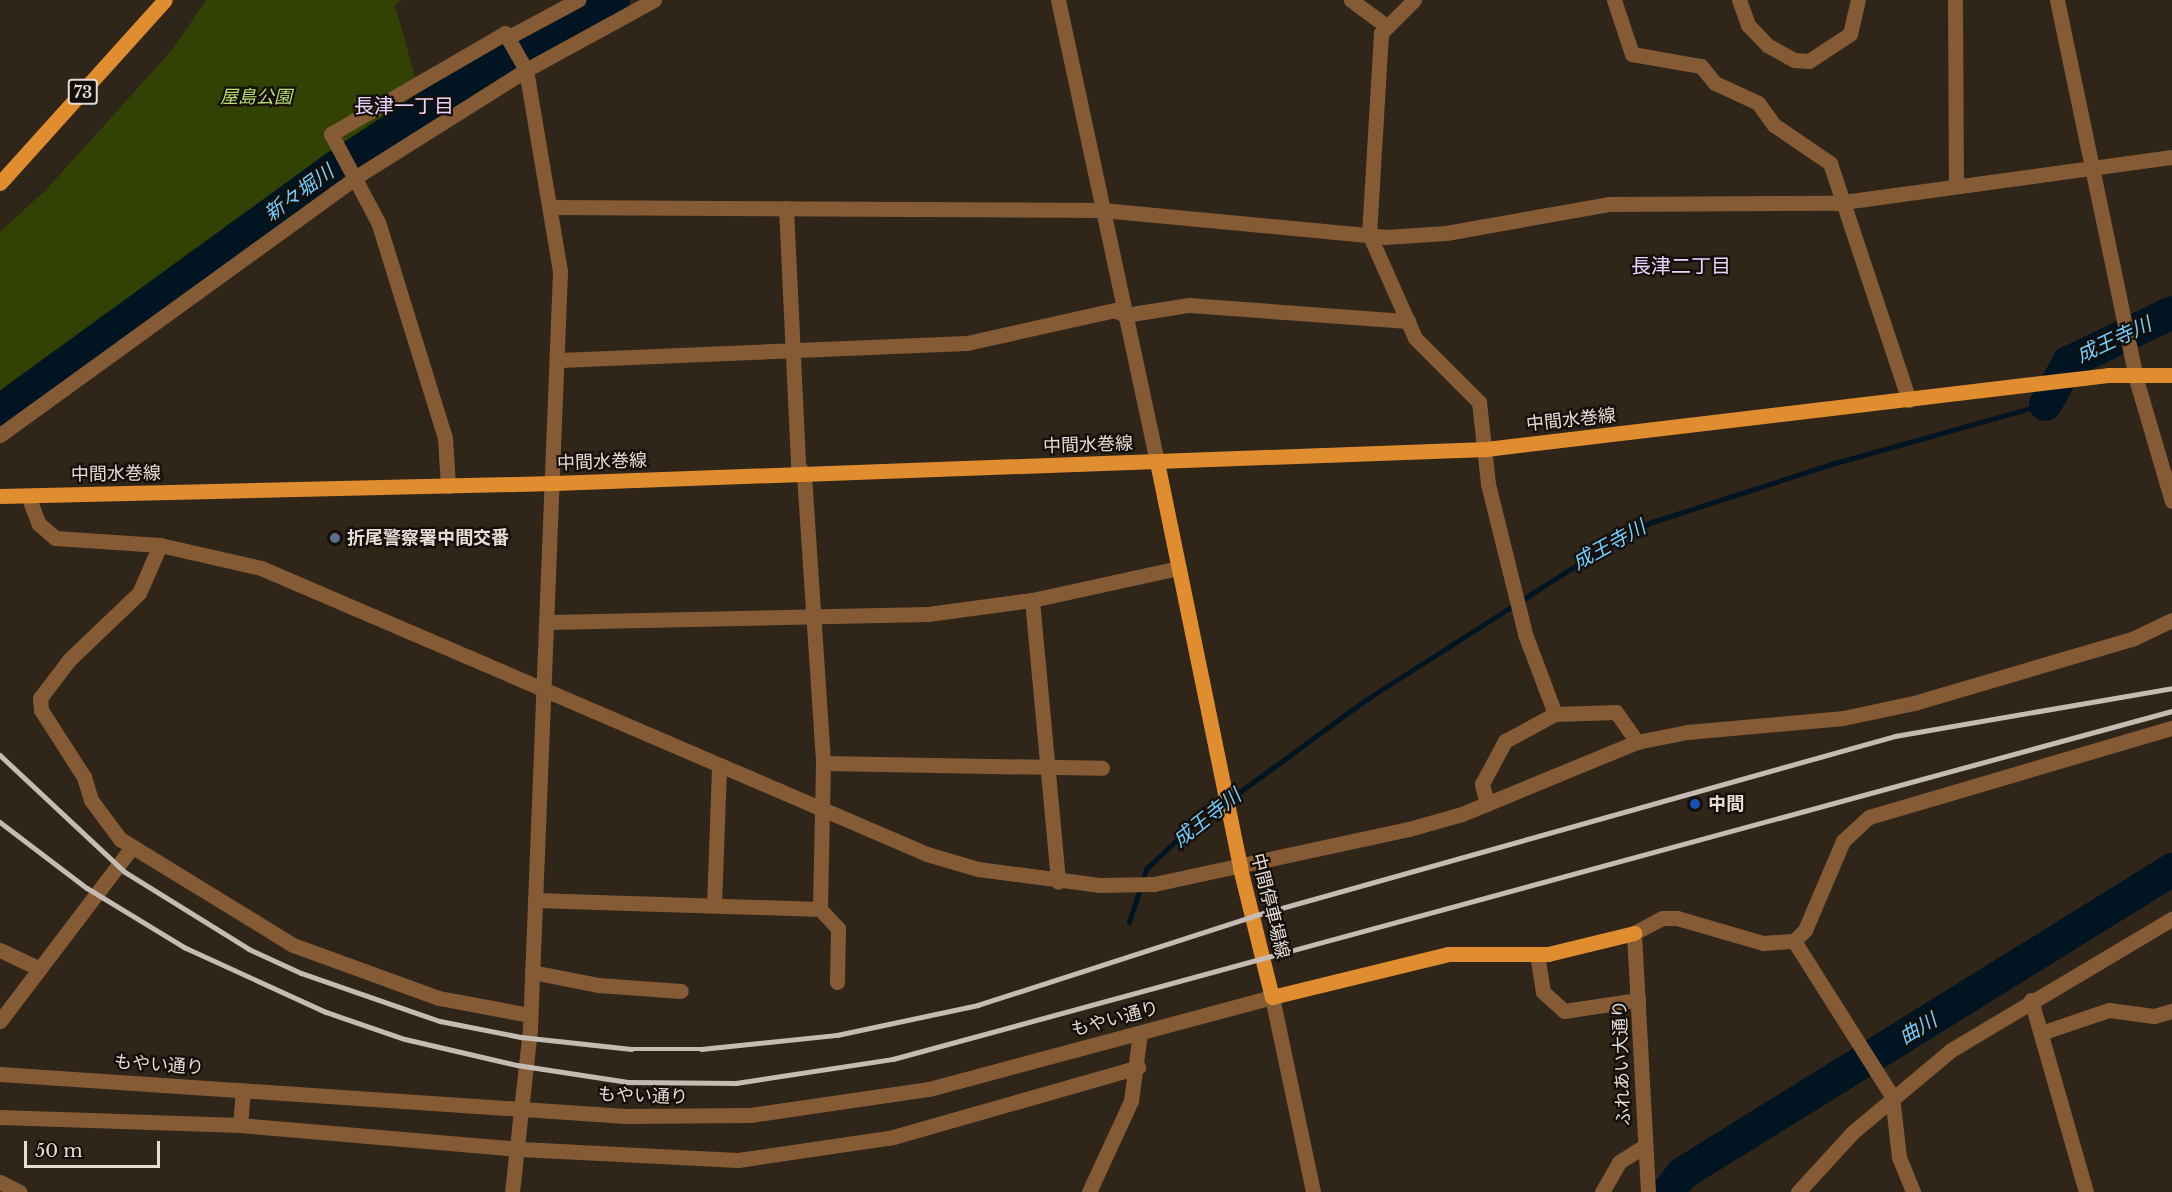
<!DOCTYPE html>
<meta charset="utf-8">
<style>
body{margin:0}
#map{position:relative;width:2172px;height:1192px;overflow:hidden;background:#2f2519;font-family:"Libre Baskerville","Noto Sans JP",serif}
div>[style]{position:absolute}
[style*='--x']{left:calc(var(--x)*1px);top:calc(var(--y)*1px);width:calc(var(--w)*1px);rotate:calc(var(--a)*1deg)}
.green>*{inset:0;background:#324205}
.stream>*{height:5px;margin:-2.5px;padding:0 2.5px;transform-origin:2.5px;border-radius:2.5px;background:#001422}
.river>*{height:33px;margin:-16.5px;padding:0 16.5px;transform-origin:16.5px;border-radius:16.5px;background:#001422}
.minor>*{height:15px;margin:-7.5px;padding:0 7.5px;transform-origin:7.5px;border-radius:7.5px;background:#845b34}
.major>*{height:15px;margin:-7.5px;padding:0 7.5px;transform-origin:7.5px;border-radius:7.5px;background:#e08d30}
.rail>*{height:4.5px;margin:-2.25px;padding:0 2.25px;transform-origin:2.25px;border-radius:2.25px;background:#c4bbb3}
.dots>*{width:16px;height:16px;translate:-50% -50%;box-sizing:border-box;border:3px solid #140f0a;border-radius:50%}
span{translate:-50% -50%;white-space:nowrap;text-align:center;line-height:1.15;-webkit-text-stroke:4.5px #140f0a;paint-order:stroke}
.shield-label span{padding:2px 4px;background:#140f0a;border:2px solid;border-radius:4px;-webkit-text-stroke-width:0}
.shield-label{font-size:16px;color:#e4dcd5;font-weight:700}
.park-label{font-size:18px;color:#bbdd72;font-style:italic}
.street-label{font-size:18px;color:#e4dcd5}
.poi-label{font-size:18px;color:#e4dcd5;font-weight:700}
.left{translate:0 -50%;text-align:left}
.neighbourhood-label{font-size:20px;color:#ead4fd}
.water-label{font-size:20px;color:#72cdfe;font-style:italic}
.scale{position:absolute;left:24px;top:1141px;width:136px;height:27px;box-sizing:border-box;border:3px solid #e4dcd5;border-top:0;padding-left:8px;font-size:18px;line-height:21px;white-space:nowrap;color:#e4dcd5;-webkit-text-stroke:4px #140f0a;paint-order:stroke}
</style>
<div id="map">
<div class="green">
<div style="clip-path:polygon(206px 0,402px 0,395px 5px,419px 91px,195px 266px,0 396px,0 232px,46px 190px,172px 50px)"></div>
</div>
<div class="stream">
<div style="--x:1129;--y:922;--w:56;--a:-72.2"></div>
<div style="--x:1146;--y:869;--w:54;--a:-43.5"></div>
<div style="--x:1185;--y:832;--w:225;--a:-36.2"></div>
<div style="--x:1367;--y:699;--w:290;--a:-32.6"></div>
<div style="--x:1611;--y:543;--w:46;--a:-27.1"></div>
<div style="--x:1652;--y:522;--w:185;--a:-17.9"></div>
<div style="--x:1828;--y:465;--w:225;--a:-15.7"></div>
</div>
<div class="river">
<div style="--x:2045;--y:404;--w:48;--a:-61.3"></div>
<div style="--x:2068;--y:362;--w:115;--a:-25.7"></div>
<div style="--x:0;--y:410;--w:415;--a:-36"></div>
<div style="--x:336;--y:166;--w:130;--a:-33.1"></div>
<div style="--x:445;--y:95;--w:193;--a:-29.5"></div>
<div style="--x:1667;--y:1192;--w:24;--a:-52"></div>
<div style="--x:1682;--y:1173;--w:577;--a:-31.82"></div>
</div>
<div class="minor">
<div style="--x:1058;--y:0;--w:472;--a:77.9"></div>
<div style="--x:1351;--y:0;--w:42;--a:36.3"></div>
<div style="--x:1414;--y:0;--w:47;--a:135"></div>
<div style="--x:1381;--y:33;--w:201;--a:93.4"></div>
<div style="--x:1369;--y:234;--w:114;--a:66.1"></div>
<div style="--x:1415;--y:338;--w:91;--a:45"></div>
<div style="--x:1479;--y:402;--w:82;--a:83.7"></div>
<div style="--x:1488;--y:484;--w:154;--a:76.1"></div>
<div style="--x:1525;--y:634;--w:85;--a:69.4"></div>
<div style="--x:1555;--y:714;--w:61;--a:-1.9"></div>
<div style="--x:1616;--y:712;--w:37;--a:55"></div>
<div style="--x:1614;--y:0;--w:57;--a:71.6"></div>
<div style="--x:1632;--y:54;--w:70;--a:9.9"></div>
<div style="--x:1701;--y:66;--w:22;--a:51"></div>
<div style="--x:1715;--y:83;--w:47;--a:24.9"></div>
<div style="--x:1758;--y:103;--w:27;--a:54"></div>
<div style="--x:1774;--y:125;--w:68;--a:34.2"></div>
<div style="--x:1830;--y:163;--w:250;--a:71.6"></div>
<div style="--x:1739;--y:0;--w:27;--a:70"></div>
<div style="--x:1748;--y:25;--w:28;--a:46"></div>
<div style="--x:1767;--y:45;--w:31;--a:29"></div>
<div style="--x:1794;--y:60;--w:15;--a:4"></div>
<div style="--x:1809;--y:61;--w:49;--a:-33.4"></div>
<div style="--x:1850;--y:34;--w:35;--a:-77"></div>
<div style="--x:1955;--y:0;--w:185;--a:89.7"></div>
<div style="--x:2057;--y:0;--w:387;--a:78.2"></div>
<div style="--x:2136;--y:379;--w:127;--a:73.6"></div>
<div style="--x:507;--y:38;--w:81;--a:-28.2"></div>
<div style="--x:552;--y:207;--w:550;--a:0.31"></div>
<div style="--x:1102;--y:210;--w:284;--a:5.4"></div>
<div style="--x:1385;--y:237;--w:61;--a:-3.8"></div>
<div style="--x:1446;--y:233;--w:165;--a:-10.1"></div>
<div style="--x:1608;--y:204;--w:228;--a:-0.3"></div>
<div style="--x:1836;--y:203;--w:339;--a:-7.8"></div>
<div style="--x:786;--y:208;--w:257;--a:87.3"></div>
<div style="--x:798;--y:465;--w:12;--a:59"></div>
<div style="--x:804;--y:475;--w:289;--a:86.2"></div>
<div style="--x:823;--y:763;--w:146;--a:91.2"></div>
<div style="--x:560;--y:360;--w:407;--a:-2.4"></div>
<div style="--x:967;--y:343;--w:152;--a:-12.6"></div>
<div style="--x:1115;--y:310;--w:11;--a:27"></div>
<div style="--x:1125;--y:315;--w:65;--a:-8.9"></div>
<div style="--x:1189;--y:305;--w:220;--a:4.2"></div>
<div style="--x:0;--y:435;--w:440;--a:-35.9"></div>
<div style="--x:356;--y:177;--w:201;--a:-32.2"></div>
<div style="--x:526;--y:70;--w:146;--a:-28.7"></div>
<div style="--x:448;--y:486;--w:48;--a:-93.6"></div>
<div style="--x:445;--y:438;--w:226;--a:-107.2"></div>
<div style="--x:378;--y:222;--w:100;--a:-118.1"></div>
<div style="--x:331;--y:134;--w:201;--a:-30.1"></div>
<div style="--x:505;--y:33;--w:43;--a:60.4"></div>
<div style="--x:526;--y:70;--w:205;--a:80.4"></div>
<div style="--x:560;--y:272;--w:758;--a:92.27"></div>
<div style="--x:530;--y:1029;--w:164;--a:96.3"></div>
<div style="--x:28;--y:496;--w:30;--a:69"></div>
<div style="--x:39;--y:524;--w:21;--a:41"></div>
<div style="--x:55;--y:538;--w:105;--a:3.8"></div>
<div style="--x:160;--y:545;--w:104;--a:12.8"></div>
<div style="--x:261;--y:568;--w:725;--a:23.24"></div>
<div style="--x:927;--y:854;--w:53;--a:16.4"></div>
<div style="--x:978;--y:869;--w:122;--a:7.5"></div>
<div style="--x:1099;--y:885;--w:55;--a:-1"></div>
<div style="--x:1154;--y:884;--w:261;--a:-12.2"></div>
<div style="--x:1409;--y:829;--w:55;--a:-15.8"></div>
<div style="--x:1462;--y:814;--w:189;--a:-22.4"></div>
<div style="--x:1637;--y:742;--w:51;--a:-11.3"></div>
<div style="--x:1687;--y:732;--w:157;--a:-5.1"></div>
<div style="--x:1843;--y:718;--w:73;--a:-11.9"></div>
<div style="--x:1914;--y:703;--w:227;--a:-16.4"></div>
<div style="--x:2132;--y:639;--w:44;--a:-25.4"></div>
<div style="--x:160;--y:545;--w:52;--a:113.6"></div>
<div style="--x:139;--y:593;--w:97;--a:136.3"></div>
<div style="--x:69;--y:660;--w:48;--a:127.3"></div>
<div style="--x:40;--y:698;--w:12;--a:85"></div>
<div style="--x:41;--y:710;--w:80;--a:57.3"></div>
<div style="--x:84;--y:777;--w:24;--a:73"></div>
<div style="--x:91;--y:800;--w:49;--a:53.4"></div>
<div style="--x:120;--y:839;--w:203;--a:31.5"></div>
<div style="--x:293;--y:945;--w:155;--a:20"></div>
<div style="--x:439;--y:998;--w:93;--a:10.6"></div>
<div style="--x:1032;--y:600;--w:283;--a:84.7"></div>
<div style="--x:548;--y:622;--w:380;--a:-1.2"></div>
<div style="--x:928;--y:614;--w:105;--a:-7.7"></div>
<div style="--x:1032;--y:600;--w:150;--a:-12.3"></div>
<div style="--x:823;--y:763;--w:279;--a:1"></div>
<div style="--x:1487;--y:804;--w:21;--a:-104"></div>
<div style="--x:1482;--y:784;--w:49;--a:-61.9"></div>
<div style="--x:1505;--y:741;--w:57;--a:-28.4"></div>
<div style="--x:535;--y:900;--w:285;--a:1.8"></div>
<div style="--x:820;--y:909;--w:26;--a:47"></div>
<div style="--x:838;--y:928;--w:54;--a:91.1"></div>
<div style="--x:714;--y:905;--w:136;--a:-87.9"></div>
<div style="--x:1794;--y:941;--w:183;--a:57.7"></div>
<div style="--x:1892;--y:1096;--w:61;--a:83.5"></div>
<div style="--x:1899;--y:1157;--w:38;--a:68"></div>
<div style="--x:0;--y:950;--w:44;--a:25.4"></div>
<div style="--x:1537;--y:954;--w:38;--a:81"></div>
<div style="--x:1543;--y:992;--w:28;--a:42"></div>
<div style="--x:1564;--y:1011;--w:75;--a:-8.5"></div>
<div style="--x:532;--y:972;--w:67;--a:11.1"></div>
<div style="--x:598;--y:985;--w:83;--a:4.1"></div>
<div style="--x:2031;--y:1000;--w:200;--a:74"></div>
<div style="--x:0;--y:1021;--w:215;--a:-52.8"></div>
<div style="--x:2041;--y:1033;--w:72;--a:-18.7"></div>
<div style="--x:2109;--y:1010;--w:45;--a:7.6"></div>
<div style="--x:2154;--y:1016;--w:19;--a:-16"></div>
<div style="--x:0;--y:1074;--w:627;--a:3.84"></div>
<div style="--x:626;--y:1116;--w:124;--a:-0.5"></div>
<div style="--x:750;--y:1115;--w:181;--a:-8.3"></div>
<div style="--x:929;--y:1089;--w:355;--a:-15"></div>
<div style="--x:1272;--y:997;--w:199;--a:78.1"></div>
<div style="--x:0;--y:1117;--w:240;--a:1.9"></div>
<div style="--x:240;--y:1125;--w:281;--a:4.9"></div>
<div style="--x:520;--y:1149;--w:218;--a:2.9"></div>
<div style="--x:738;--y:1160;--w:157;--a:-8.4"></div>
<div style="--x:893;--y:1137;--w:255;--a:-15.9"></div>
<div style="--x:240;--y:1125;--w:35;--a:-85"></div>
<div style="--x:0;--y:1182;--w:22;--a:27"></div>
<div style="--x:1089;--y:1192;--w:100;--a:-65.2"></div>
<div style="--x:1131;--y:1101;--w:69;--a:-82.5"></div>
<div style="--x:1602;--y:1192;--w:34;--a:-60"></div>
<div style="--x:1619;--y:1162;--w:31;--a:-32"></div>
<div style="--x:1648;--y:1192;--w:259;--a:-93.1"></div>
<div style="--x:1634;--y:933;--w:32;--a:-28"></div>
<div style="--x:1662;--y:918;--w:15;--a:0"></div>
<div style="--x:1677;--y:918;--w:90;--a:16.2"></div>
<div style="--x:1763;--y:943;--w:31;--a:-4"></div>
<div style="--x:1794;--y:941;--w:16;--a:-45"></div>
<div style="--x:1805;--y:930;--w:97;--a:-66.9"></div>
<div style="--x:1843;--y:841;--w:35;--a:-43"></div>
<div style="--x:1869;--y:817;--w:316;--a:-16.4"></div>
<div style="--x:1798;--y:1192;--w:81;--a:-47.5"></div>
<div style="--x:1853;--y:1132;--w:128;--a:-39.9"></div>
<div style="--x:1951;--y:1050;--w:257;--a:-30.7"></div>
</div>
<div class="major">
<div style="--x:0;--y:183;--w:246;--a:-48"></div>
<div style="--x:1157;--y:462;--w:414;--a:78.4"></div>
<div style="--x:1240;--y:868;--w:133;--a:76.1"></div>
<div style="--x:1272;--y:997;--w:181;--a:-13.7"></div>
<div style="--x:1448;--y:954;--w:100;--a:0"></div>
<div style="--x:1548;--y:954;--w:89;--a:-13.7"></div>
<div style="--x:0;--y:496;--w:554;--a:-1.34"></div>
<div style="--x:554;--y:483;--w:933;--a:-2.09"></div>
<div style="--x:1486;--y:449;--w:626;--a:-6.78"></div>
<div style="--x:2108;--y:375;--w:64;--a:0"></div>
</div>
<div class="rail">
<div style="--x:0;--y:755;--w:171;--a:43.1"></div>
<div style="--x:125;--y:872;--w:146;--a:31.8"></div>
<div style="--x:249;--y:949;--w:57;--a:24.8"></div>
<div style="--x:301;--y:973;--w:147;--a:19.1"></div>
<div style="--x:440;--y:1021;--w:83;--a:11.2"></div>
<div style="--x:521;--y:1037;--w:111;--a:6.2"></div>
<div style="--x:631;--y:1049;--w:70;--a:0"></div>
<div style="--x:701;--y:1049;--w:137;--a:-5.9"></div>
<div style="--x:837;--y:1035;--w:144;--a:-12"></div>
<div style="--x:978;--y:1005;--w:289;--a:-17.9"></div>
<div style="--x:1253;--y:916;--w:667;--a:-15.66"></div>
<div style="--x:1895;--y:736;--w:281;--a:-9.8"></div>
<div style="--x:0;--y:822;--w:109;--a:37.2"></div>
<div style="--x:87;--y:888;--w:114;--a:31.3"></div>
<div style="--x:184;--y:947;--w:156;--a:24.6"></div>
<div style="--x:326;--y:1012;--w:83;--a:18.9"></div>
<div style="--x:405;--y:1039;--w:115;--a:13.1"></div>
<div style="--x:517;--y:1065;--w:112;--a:8.7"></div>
<div style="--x:628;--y:1082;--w:108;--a:0.5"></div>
<div style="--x:736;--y:1083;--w:159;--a:-8.7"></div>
<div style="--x:893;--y:1059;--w:1325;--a:-15.22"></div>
</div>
<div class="dots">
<div style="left:335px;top:538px;background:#5c6f8a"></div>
<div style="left:1695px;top:804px;background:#1a4fb4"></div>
</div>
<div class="shield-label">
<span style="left:83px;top:92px">73</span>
</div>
<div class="park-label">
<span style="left:256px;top:97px">屋島公園</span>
</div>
<div class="street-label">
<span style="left:1571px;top:420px;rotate:-6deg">中間水巻線</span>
<span style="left:1088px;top:445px;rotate:-2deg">中間水巻線</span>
<span style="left:602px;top:462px;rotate:-2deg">中間水巻線</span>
<span style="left:116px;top:474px;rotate:-1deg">中間水巻線</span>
<span style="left:1270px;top:906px;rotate:76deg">中間停車場線</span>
<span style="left:1115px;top:1019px;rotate:-15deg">もやい通り</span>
<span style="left:1622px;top:1063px;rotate:-92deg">ふれあい大通り</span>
<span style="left:159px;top:1065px;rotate:4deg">もやい通り</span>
<span style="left:643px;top:1096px;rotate:2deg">もやい通り</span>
</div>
<div class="poi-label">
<span class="left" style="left:347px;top:538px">折尾警察署中間交番</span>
<span class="left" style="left:1708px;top:804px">中間</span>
</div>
<div class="neighbourhood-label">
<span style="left:404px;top:106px">長津一丁目</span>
<span style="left:1681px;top:266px">長津二丁目</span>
</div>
<div class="water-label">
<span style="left:299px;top:193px;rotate:-36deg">新々堀川</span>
<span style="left:2114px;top:340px;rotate:-25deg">成王寺川</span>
<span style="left:1609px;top:545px;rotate:-29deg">成王寺川</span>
<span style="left:1207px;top:818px;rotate:-38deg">成王寺川</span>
<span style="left:1918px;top:1029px;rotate:-31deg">曲川</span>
</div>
<div class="scale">50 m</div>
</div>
